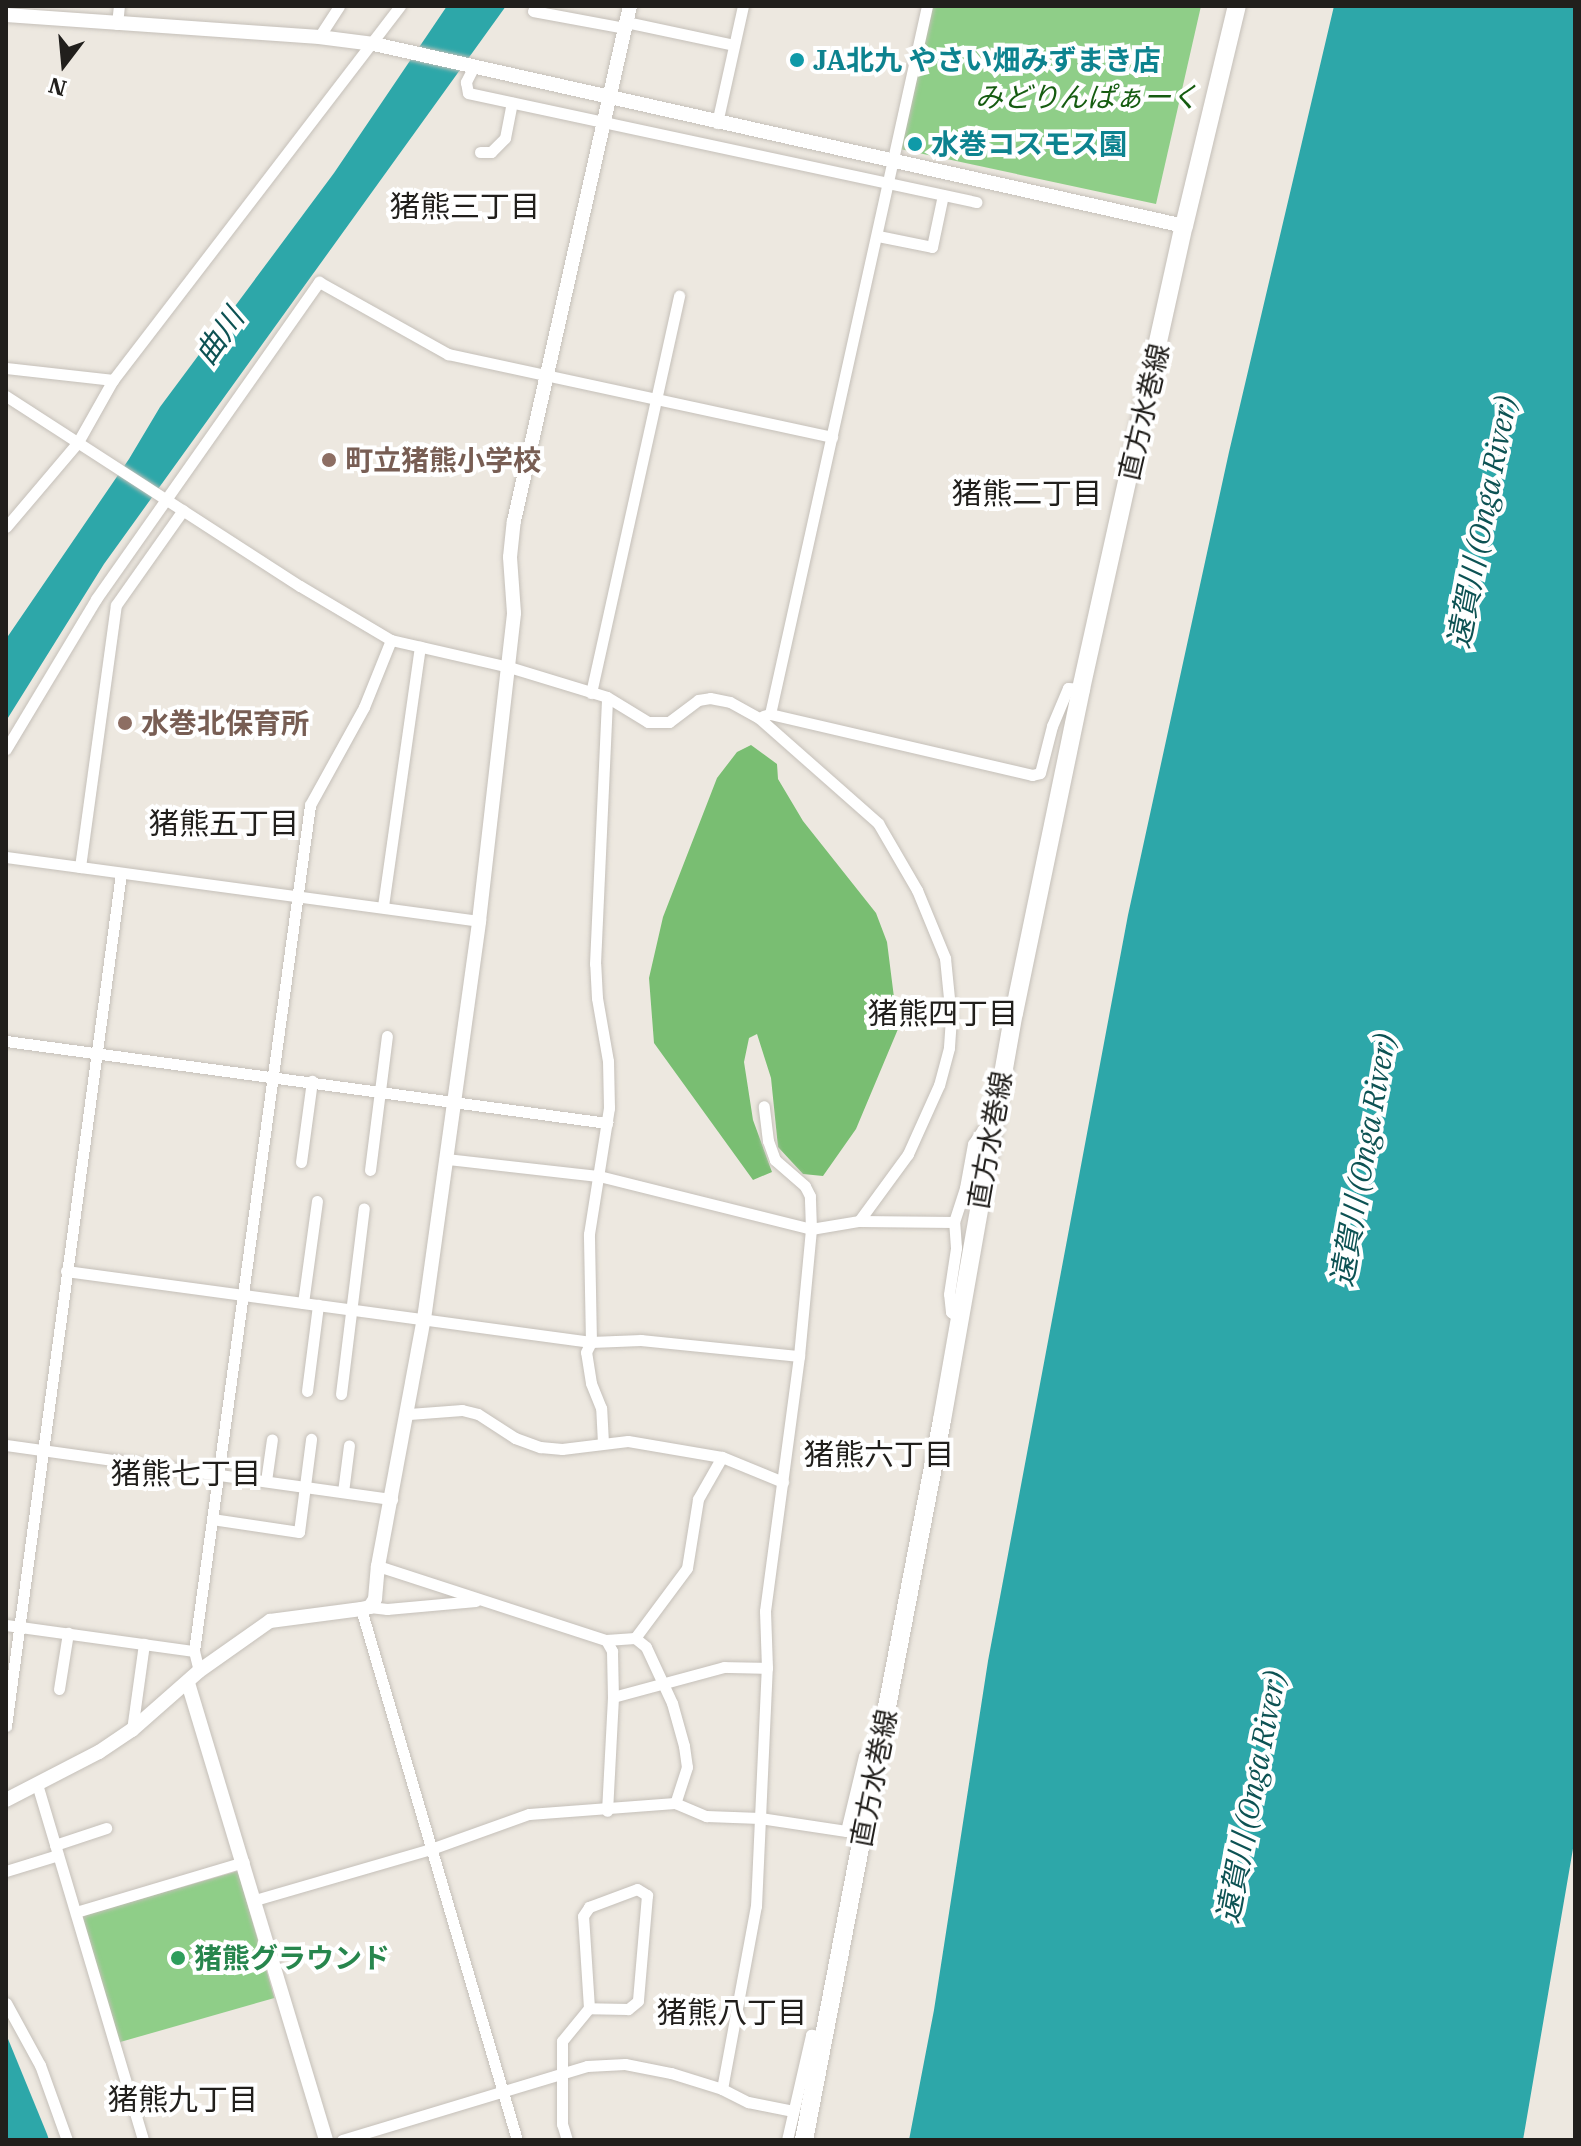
<!DOCTYPE html>
<meta charset="utf-8">
<style>
body{margin:0}
#map{position:relative;width:1581px;height:2146px;overflow:hidden;background:#ede8e0;font-family:"IBM Plex Serif","Noto Sans JP",serif}
div>[style]{position:absolute}
[style*='--x']{left:calc(var(--x)*1px);top:calc(var(--y)*1px);width:calc(var(--w)*1px);rotate:calc(var(--a)*1deg)}
.green>*{inset:0;background:#8fce88;transform-origin:0 0}
.forest>*{inset:0;background:#79be72}
.water>*{inset:0;background:#2da7a9}
.roads{filter:drop-shadow(0 0 2px #c5c0b9) drop-shadow(0 0 2px #c5c0b9)}
.minor>*{height:11px;margin:-5.5px;padding:0 5.5px;transform-origin:5.5px;border-radius:5.5px;background:#fff}
.tertiary>*{height:14px;margin:-7px;padding:0 7px;transform-origin:7px;border-radius:7px;background:#fff}
.primary>*{height:18px;margin:-9px;padding:0 9px;transform-origin:9px;border-radius:9px;background:#fff}
.dots>*{width:22px;height:22px;translate:-50% -50%;box-sizing:border-box;border:4px solid #fff;border-radius:50%}
span{translate:-50% -50%;white-space:nowrap;text-align:center;line-height:1.15;-webkit-text-stroke:8px #fff;paint-order:stroke}
.culture-label{font-size:28px;color:#0d838f;font-weight:700}
.left{translate:0 -50%;text-align:left}
.park-label{font-size:28px;color:#165c11;font-style:italic}
.street-label{font-size:28px;color:#211f1c}
.education-label{font-size:28px;color:#785e54;font-weight:700}
.leisure-label{font-size:28px;color:#27864d;font-weight:700}
.neighbourhood-label{font-size:30px;color:#211f1c}
.water-label{font-size:30px;color:#0d5253;font-style:italic}
.frame{position:absolute;inset:0;border:8px solid #211f1c;pointer-events:none}
.north{position:absolute;left:24px;top:24px;width:80px;height:80px;-webkit-text-stroke:6px #fff;paint-order:stroke;rotate:196deg;font-size:22px;font-weight:700;line-height:32px;text-align:center;color:#211f1c}
.north::after{content:'';display:block;margin:auto;width:28px;height:36px;background:#211f1c;clip-path:polygon(50% 0,100% 100%,50% 72%,0 100%)}
</style>
<div id="map">
<div class="green">
<div style="clip-path:polygon(932px 6px,1201px 6px,1156px 204px,900px 149px)"></div>
<div style="left:238px;top:1871px;width:132px;height:164px;rotate:74deg"></div>
</div>
<div class="forest">
<div style="clip-path:polygon(751px 745px,777px 764px,778px 779px,803px 821px,876px 913px,887px 942px,898px 1029px,856px 1129px,823px 1176px,803px 1174px,778px 1147px,771px 1078px,757px 1034px,749px 1038px,744px 1062px,753px 1120px,772px 1172px,753px 1180px,654px 1043px,649px 978px,663px 917px,717px 778px,737px 752px)"></div>
</div>
<div class="water">
<div style="clip-path:polygon(447px 6px,506px 6px,104px 564px,6px 721px,6px 639px,129px 459px,160px 407px,334px 173px)"></div>
<div style="clip-path:polygon(1334px 6px,1575px 6px,1575px 1837px,1523px 2140px,909px 2140px,934px 2010px,988px 1661px,1128px 915px,1229px 452px)"></div>
<div style="clip-path:polygon(6px 2034px,47px 2134px,49px 2140px,6px 2140px)"></div>
</div>
<div class="roads">
<div class="minor">
<div style="--x:533;--y:11;--w:94;--a:10.5"></div>
<div style="--x:626;--y:22;--w:110;--a:12"></div>
<div style="--x:117;--y:24;--w:18;--a:-84"></div>
<div style="--x:319;--y:37;--w:37;--a:-57"></div>
<div style="--x:473;--y:68;--w:16;--a:117"></div>
<div style="--x:466;--y:82;--w:11;--a:80"></div>
<div style="--x:468;--y:93;--w:520;--a:12.11"></div>
<div style="--x:717;--y:123;--w:120;--a:-77.5"></div>
<div style="--x:480;--y:152;--w:11;--a:0"></div>
<div style="--x:491;--y:152;--w:20;--a:-45"></div>
<div style="--x:505;--y:138;--w:36;--a:-79"></div>
<div style="--x:878;--y:236;--w:55;--a:11.5"></div>
<div style="--x:932;--y:247;--w:53;--a:-78.1"></div>
<div style="--x:6;--y:368;--w:108;--a:6.4"></div>
<div style="--x:6;--y:396;--w:350;--a:32.9"></div>
<div style="--x:300;--y:586;--w:106;--a:30.7"></div>
<div style="--x:391;--y:640;--w:121;--a:12.9"></div>
<div style="--x:509;--y:667;--w:102;--a:17"></div>
<div style="--x:607;--y:697;--w:48;--a:31.4"></div>
<div style="--x:648;--y:722;--w:21;--a:0"></div>
<div style="--x:669;--y:722;--w:36;--a:-37"></div>
<div style="--x:698;--y:700;--w:12;--a:-9"></div>
<div style="--x:710;--y:698;--w:20;--a:11"></div>
<div style="--x:730;--y:702;--w:33;--a:29"></div>
<div style="--x:759;--y:718;--w:159;--a:41.4"></div>
<div style="--x:878;--y:823;--w:78;--a:59.8"></div>
<div style="--x:917;--y:890;--w:74;--a:67.6"></div>
<div style="--x:945;--y:958;--w:60;--a:84.3"></div>
<div style="--x:951;--y:1018;--w:30;--a:94"></div>
<div style="--x:949;--y:1048;--w:38;--a:105"></div>
<div style="--x:939;--y:1085;--w:76;--a:114.2"></div>
<div style="--x:908;--y:1154;--w:83;--a:126.2"></div>
<div style="--x:6;--y:527;--w:111;--a:-49.7"></div>
<div style="--x:78;--y:442;--w:71;--a:-60.6"></div>
<div style="--x:113;--y:380;--w:471;--a:-52.5"></div>
<div style="--x:591;--y:693;--w:407;--a:-77.5"></div>
<div style="--x:770;--y:714;--w:725;--a:-77.5"></div>
<div style="--x:763;--y:716;--w:7;--a:-16"></div>
<div style="--x:770;--y:714;--w:269;--a:13.1"></div>
<div style="--x:1032;--y:775;--w:8;--a:-14"></div>
<div style="--x:1040;--y:773;--w:49;--a:-75.7"></div>
<div style="--x:1052;--y:726;--w:41;--a:-67.2"></div>
<div style="--x:1068;--y:688;--w:13;--a:4"></div>
<div style="--x:6;--y:749;--w:175;--a:-59"></div>
<div style="--x:96;--y:599;--w:388;--a:-54.9"></div>
<div style="--x:319;--y:282;--w:148;--a:29.2"></div>
<div style="--x:448;--y:354;--w:393;--a:12.2"></div>
<div style="--x:6;--y:857;--w:477;--a:7.7"></div>
<div style="--x:80;--y:867;--w:264;--a:-82.2"></div>
<div style="--x:116;--y:605;--w:116;--a:-54.8"></div>
<div style="--x:383;--y:906;--w:262;--a:-81.9"></div>
<div style="--x:6;--y:1041;--w:607;--a:7.77"></div>
<div style="--x:447;--y:1159;--w:153;--a:6.4"></div>
<div style="--x:599;--y:1176;--w:219;--a:14"></div>
<div style="--x:811;--y:1229;--w:49;--a:-9.5"></div>
<div style="--x:859;--y:1221;--w:95;--a:0.6"></div>
<div style="--x:301;--y:1162;--w:82;--a:-82.3"></div>
<div style="--x:370;--y:1170;--w:135;--a:-82.8"></div>
<div style="--x:66;--y:1271;--w:530;--a:7.7"></div>
<div style="--x:591;--y:1342;--w:50;--a:-2.3"></div>
<div style="--x:641;--y:1340;--w:159;--a:5.8"></div>
<div style="--x:303;--y:1303;--w:103;--a:-82.2"></div>
<div style="--x:959;--y:1318;--w:10;--a:-143"></div>
<div style="--x:951;--y:1312;--w:18;--a:-96"></div>
<div style="--x:949;--y:1294;--w:47;--a:-81.3"></div>
<div style="--x:956;--y:1248;--w:26;--a:-94"></div>
<div style="--x:954;--y:1222;--w:36;--a:-72"></div>
<div style="--x:965;--y:1188;--w:45;--a:-79.7"></div>
<div style="--x:973;--y:1144;--w:18;--a:-56"></div>
<div style="--x:983;--y:1129;--w:9;--a:-13"></div>
<div style="--x:307;--y:1391;--w:87;--a:-82.7"></div>
<div style="--x:341;--y:1394;--w:187;--a:-83"></div>
<div style="--x:409;--y:1414;--w:53;--a:-4.3"></div>
<div style="--x:462;--y:1410;--w:16;--a:14"></div>
<div style="--x:478;--y:1414;--w:44;--a:33"></div>
<div style="--x:515;--y:1438;--w:27;--a:20"></div>
<div style="--x:540;--y:1447;--w:22;--a:5"></div>
<div style="--x:562;--y:1449;--w:66;--a:-6.9"></div>
<div style="--x:628;--y:1441;--w:95;--a:9.7"></div>
<div style="--x:722;--y:1457;--w:66;--a:22.3"></div>
<div style="--x:603;--y:1443;--w:35;--a:-93"></div>
<div style="--x:601;--y:1408;--w:27;--a:-112"></div>
<div style="--x:591;--y:1383;--w:31;--a:-99"></div>
<div style="--x:586;--y:1352;--w:11;--a:-63"></div>
<div style="--x:591;--y:1342;--w:108;--a:-91.1"></div>
<div style="--x:589;--y:1234;--w:128;--a:-81"></div>
<div style="--x:609;--y:1108;--w:47;--a:-91.2"></div>
<div style="--x:608;--y:1061;--w:64;--a:-99.9"></div>
<div style="--x:597;--y:998;--w:34;--a:-93"></div>
<div style="--x:595;--y:964;--w:267;--a:-87.4"></div>
<div style="--x:6;--y:1445;--w:390;--a:8"></div>
<div style="--x:266;--y:1481;--w:42;--a:-81.9"></div>
<div style="--x:343;--y:1492;--w:47;--a:-82.7"></div>
<div style="--x:212;--y:1519;--w:88;--a:8.5"></div>
<div style="--x:299;--y:1532;--w:94;--a:-82.6"></div>
<div style="--x:378;--y:1566;--w:240;--a:18"></div>
<div style="--x:606;--y:1640;--w:29;--a:-4"></div>
<div style="--x:635;--y:1638;--w:14;--a:39"></div>
<div style="--x:646;--y:1647;--w:62;--a:65.1"></div>
<div style="--x:672;--y:1703;--w:45;--a:74.4"></div>
<div style="--x:684;--y:1746;--w:21;--a:82"></div>
<div style="--x:687;--y:1767;--w:38;--a:108"></div>
<div style="--x:370;--y:1607;--w:17;--a:7"></div>
<div style="--x:387;--y:1609;--w:89;--a:-5.1"></div>
<div style="--x:361;--y:1609;--w:553;--a:73.63"></div>
<div style="--x:6;--y:1625;--w:190;--a:7.9"></div>
<div style="--x:635;--y:1638;--w:87;--a:-53.4"></div>
<div style="--x:687;--y:1568;--w:70;--a:-80.9"></div>
<div style="--x:698;--y:1499;--w:48;--a:-60.3"></div>
<div style="--x:606;--y:1640;--w:13;--a:61"></div>
<div style="--x:612;--y:1651;--w:46;--a:88.8"></div>
<div style="--x:613;--y:1697;--w:114;--a:93"></div>
<div style="--x:199;--y:1671;--w:21;--a:-104"></div>
<div style="--x:194;--y:1651;--w:854;--a:-82.19"></div>
<div style="--x:310;--y:805;--w:112;--a:-61.1"></div>
<div style="--x:364;--y:707;--w:72;--a:-68.1"></div>
<div style="--x:59;--y:1689;--w:57;--a:-80.9"></div>
<div style="--x:613;--y:1697;--w:115;--a:-15.1"></div>
<div style="--x:724;--y:1667;--w:43;--a:1.3"></div>
<div style="--x:6;--y:1726;--w:861;--a:-82.32"></div>
<div style="--x:132;--y:1730;--w:87;--a:-82.1"></div>
<div style="--x:37;--y:1784;--w:371;--a:73.4"></div>
<div style="--x:55;--y:1845;--w:54;--a:-18.4"></div>
<div style="--x:6;--y:1871;--w:54;--a:-17.1"></div>
<div style="--x:255;--y:1900;--w:183;--a:-16.2"></div>
<div style="--x:431;--y:1849;--w:104;--a:-19.7"></div>
<div style="--x:529;--y:1814;--w:146;--a:-4.3"></div>
<div style="--x:675;--y:1803;--w:34;--a:23"></div>
<div style="--x:706;--y:1816;--w:54;--a:2.1"></div>
<div style="--x:760;--y:1818;--w:87;--a:8.6"></div>
<div style="--x:846;--y:1831;--w:77;--a:-76.5"></div>
<div style="--x:864;--y:1756;--w:14;--a:4"></div>
<div style="--x:76;--y:1912;--w:175;--a:-16.6"></div>
<div style="--x:6;--y:2003;--w:71;--a:61.3"></div>
<div style="--x:40;--y:2065;--w:80;--a:70.2"></div>
<div style="--x:722;--y:2089;--w:186;--a:-79.5"></div>
<div style="--x:756;--y:1906;--w:238;--a:-87.4"></div>
<div style="--x:767;--y:1668;--w:57;--a:-92"></div>
<div style="--x:765;--y:1611;--w:257;--a:-82.4"></div>
<div style="--x:799;--y:1356;--w:128;--a:-84.6"></div>
<div style="--x:811;--y:1229;--w:33;--a:-92"></div>
<div style="--x:810;--y:1196;--w:11;--a:-117"></div>
<div style="--x:805;--y:1186;--w:40;--a:-139"></div>
<div style="--x:775;--y:1160;--w:20;--a:-110"></div>
<div style="--x:768;--y:1141;--w:35;--a:-97"></div>
<div style="--x:342;--y:2140;--w:256;--a:-16.8"></div>
<div style="--x:587;--y:2066;--w:38;--a:-3"></div>
<div style="--x:625;--y:2064;--w:47;--a:11.1"></div>
<div style="--x:671;--y:2073;--w:53;--a:17.4"></div>
<div style="--x:722;--y:2089;--w:29;--a:27"></div>
<div style="--x:748;--y:2102;--w:46;--a:11.3"></div>
<div style="--x:567;--y:2140;--w:17;--a:-107"></div>
<div style="--x:562;--y:2124;--w:83;--a:-90"></div>
<div style="--x:562;--y:2041;--w:43;--a:-50.7"></div>
<div style="--x:589;--y:2008;--w:92;--a:-93.7"></div>
<div style="--x:583;--y:1916;--w:11;--a:-56"></div>
<div style="--x:589;--y:1907;--w:51;--a:-20.6"></div>
<div style="--x:637;--y:1889;--w:12;--a:31"></div>
<div style="--x:647;--y:1895;--w:106;--a:94.9"></div>
<div style="--x:638;--y:2001;--w:13;--a:141"></div>
<div style="--x:628;--y:2009;--w:39;--a:-179"></div>
<div style="--x:787;--y:2140;--w:108;--a:-77.1"></div>
<div style="--x:811;--y:2035;--w:14;--a:8"></div>
</div>
<div class="tertiary">
<div style="--x:6;--y:15;--w:314;--a:4"></div>
<div style="--x:319;--y:37;--w:55;--a:7.3"></div>
<div style="--x:374;--y:44;--w:830;--a:12.66"></div>
<div style="--x:188;--y:1683;--w:477;--a:73.2"></div>
<div style="--x:6;--y:1800;--w:105;--a:-27.3"></div>
<div style="--x:99;--y:1752;--w:40;--a:-34"></div>
<div style="--x:132;--y:1730;--w:89;--a:-41.4"></div>
<div style="--x:199;--y:1671;--w:87;--a:-35.2"></div>
<div style="--x:270;--y:1621;--w:92;--a:-7.5"></div>
<div style="--x:361;--y:1609;--w:9;--a:-13"></div>
<div style="--x:370;--y:1607;--w:9;--a:-58"></div>
<div style="--x:375;--y:1599;--w:33;--a:-85"></div>
<div style="--x:378;--y:1566;--w:251;--a:-79.5"></div>
<div style="--x:424;--y:1319;--w:402;--a:-82.1"></div>
<div style="--x:479;--y:921;--w:310;--a:-83.5"></div>
<div style="--x:514;--y:613;--w:56;--a:-94.1"></div>
<div style="--x:510;--y:557;--w:36;--a:-84"></div>
<div style="--x:514;--y:521;--w:528;--a:-77.31"></div>
</div>
<div class="primary">
<div style="--x:804;--y:2140;--w:733;--a:-79.15"></div>
<div style="--x:942;--y:1420;--w:413;--a:-80"></div>
<div style="--x:1014;--y:1013;--w:331;--a:-78.3"></div>
<div style="--x:1081;--y:689;--w:474;--a:-77.5"></div>
<div style="--x:1184;--y:226;--w:226;--a:-76.5"></div>
</div>
</div>
<div class="dots">
<div style="left:797px;top:60px;background:#0f9aa8"></div>
<div style="left:915px;top:144px;background:#0f9aa8"></div>
<div style="left:329px;top:460px;background:#8d6e63"></div>
<div style="left:125px;top:723px;background:#8d6e63"></div>
<div style="left:178px;top:1958px;background:#2e9e5b"></div>
</div>
<div class="culture-label">
<span class="left" style="left:813px;top:60px">JA北九 やさい畑みずまき店</span>
<span class="left" style="left:931px;top:144px">水巻コスモス園</span>
</div>
<div class="park-label">
<span style="left:1087px;top:97px">みどりんぱぁーく</span>
</div>
<div class="street-label">
<span style="left:1144px;top:412px;rotate:-77deg">直方水巻線</span>
<span style="left:990px;top:1140px;rotate:-80deg">直方水巻線</span>
<span style="left:874px;top:1778px;rotate:-79deg">直方水巻線</span>
</div>
<div class="education-label">
<span class="left" style="left:345px;top:460px">町立猪熊小学校</span>
<span class="left" style="left:141px;top:723px">水巻北保育所</span>
</div>
<div class="leisure-label">
<span class="left" style="left:194px;top:1958px">猪熊グラウンド</span>
</div>
<div class="neighbourhood-label">
<span style="left:465px;top:206px">猪熊三丁目</span>
<span style="left:1027px;top:493px">猪熊二丁目</span>
<span style="left:224px;top:823px">猪熊五丁目</span>
<span style="left:943px;top:1013px">猪熊四丁目</span>
<span style="left:879px;top:1454px">猪熊六丁目</span>
<span style="left:186px;top:1473px">猪熊七丁目</span>
<span style="left:732px;top:2012px">猪熊八丁目</span>
<span style="left:183px;top:2099px">猪熊九丁目</span>
</div>
<div class="water-label">
<span style="left:219px;top:336px;rotate:-55deg">曲川</span>
<span style="left:1482px;top:522px;rotate:-79deg">遠賀川 (Onga River)</span>
<span style="left:1363px;top:1160px;rotate:-80deg">遠賀川 (Onga River)</span>
<span style="left:1251px;top:1797px;rotate:-79deg">遠賀川 (Onga River)</span>
</div>
<div class="frame"></div>
<div class="north">N</div>
</div>
